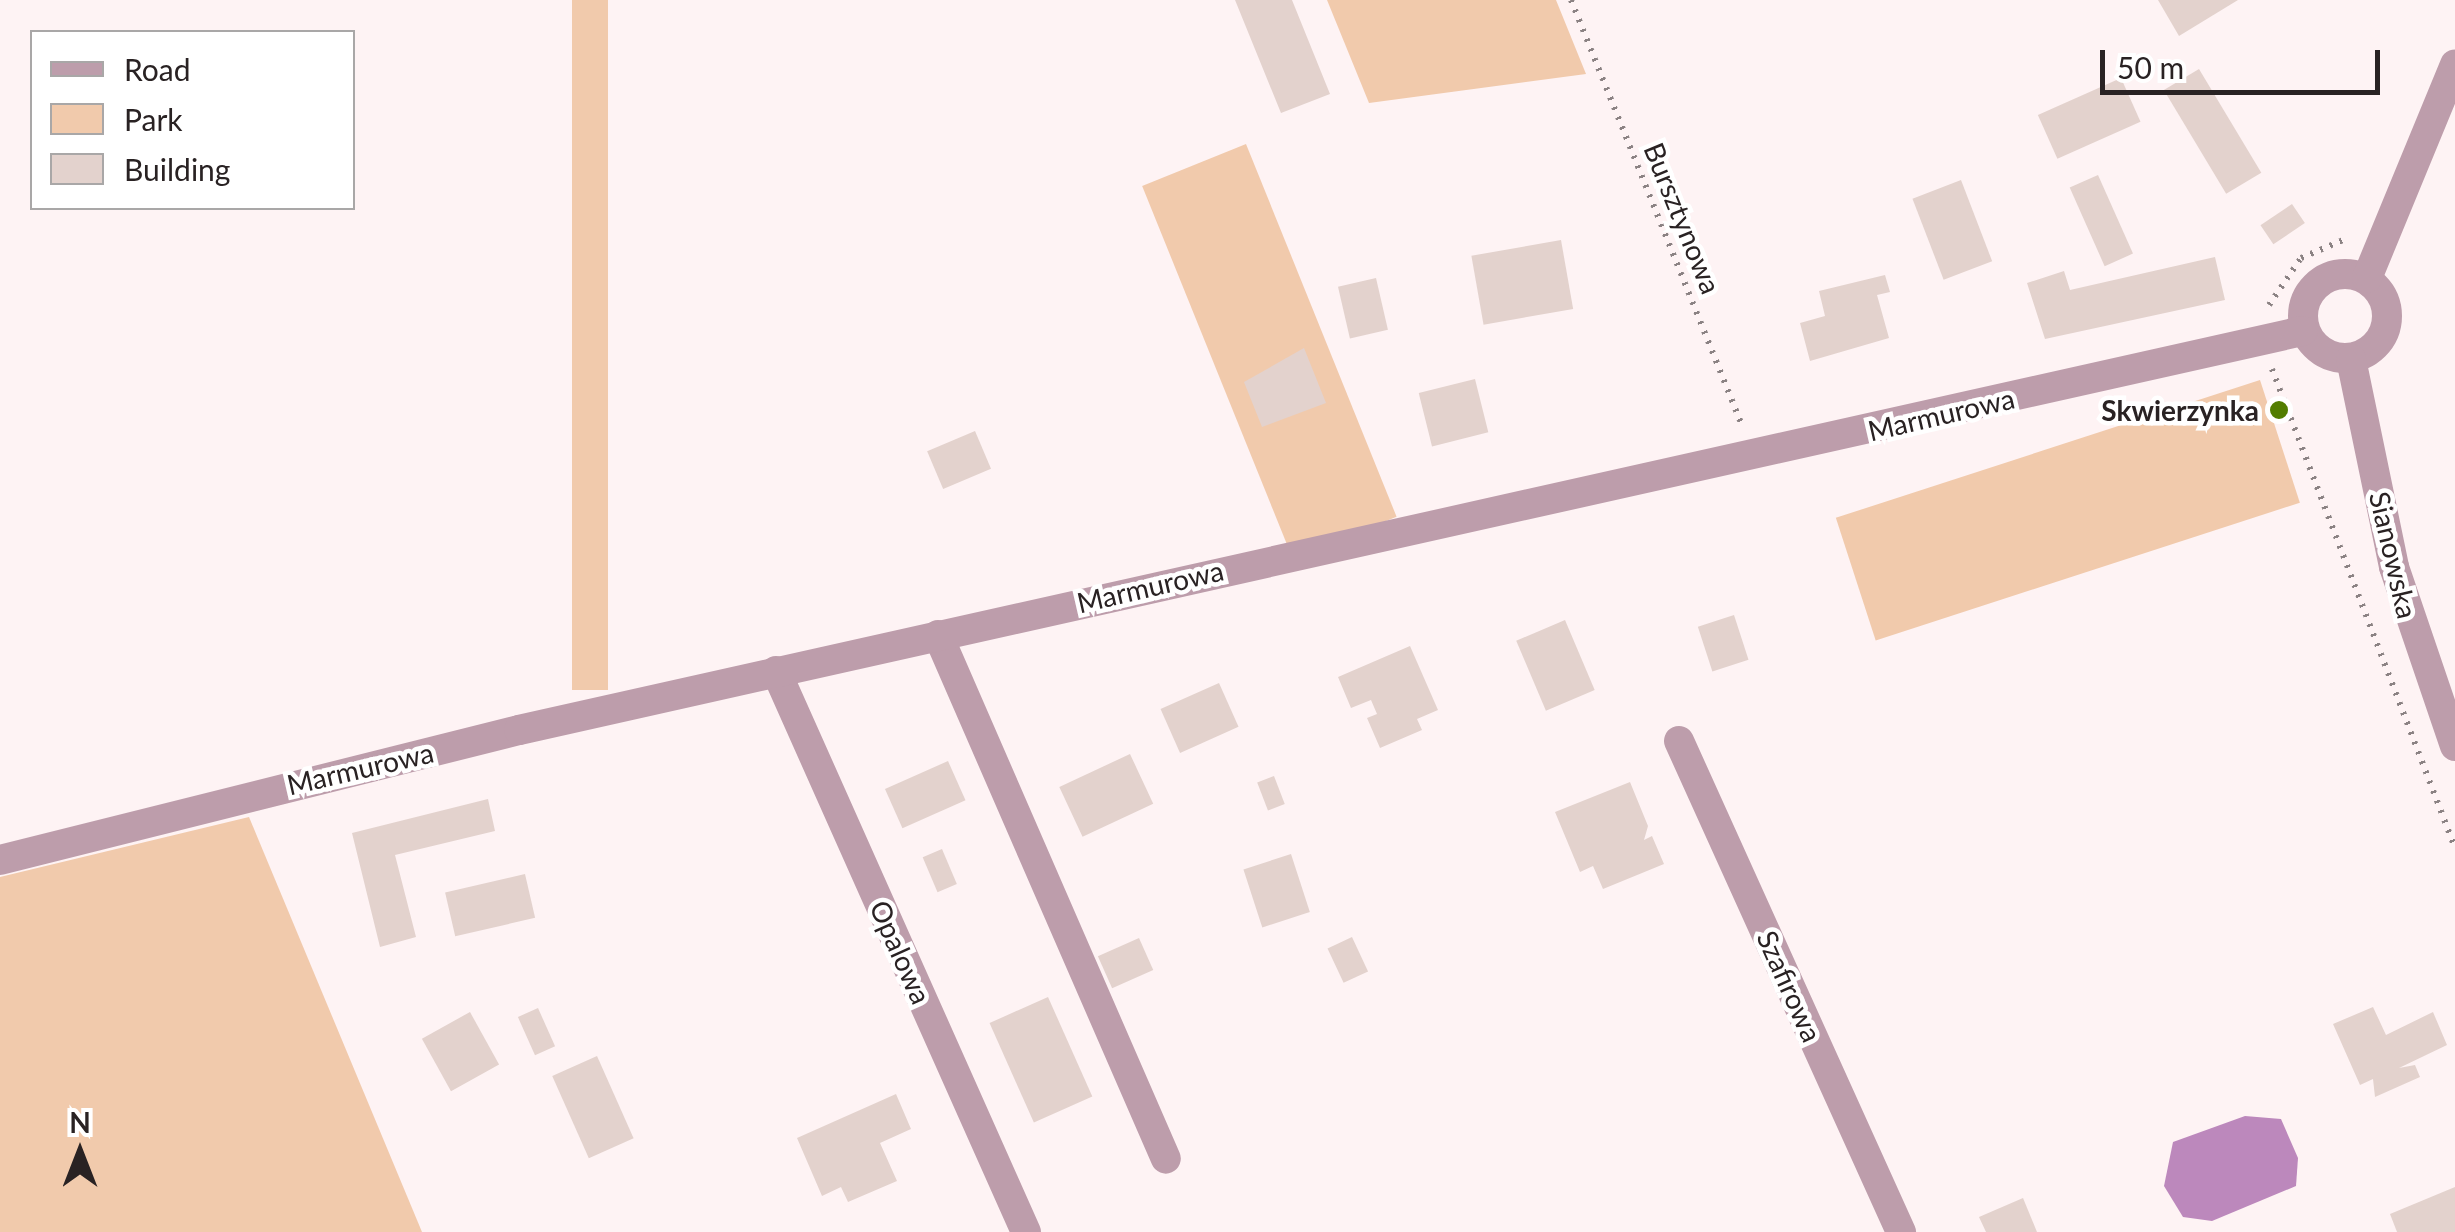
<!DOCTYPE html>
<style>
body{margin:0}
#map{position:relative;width:2455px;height:1232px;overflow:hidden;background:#fef3f4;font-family:Lato,sans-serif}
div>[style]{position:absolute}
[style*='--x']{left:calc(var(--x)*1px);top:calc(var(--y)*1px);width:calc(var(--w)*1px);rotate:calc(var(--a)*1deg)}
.green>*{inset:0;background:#f1caac;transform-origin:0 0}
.water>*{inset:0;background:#bc88bc}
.building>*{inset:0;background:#e3d2cd;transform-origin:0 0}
.path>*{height:6px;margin-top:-3px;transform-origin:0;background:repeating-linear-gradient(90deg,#8b8283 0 2.5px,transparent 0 10.5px)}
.minor>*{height:30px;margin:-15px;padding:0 15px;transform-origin:15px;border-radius:15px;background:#bd9dab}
.minor>.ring{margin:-15px;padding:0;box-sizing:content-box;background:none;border:30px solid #bd9dab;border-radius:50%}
.dots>*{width:28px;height:28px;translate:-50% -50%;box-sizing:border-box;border:5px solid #fff;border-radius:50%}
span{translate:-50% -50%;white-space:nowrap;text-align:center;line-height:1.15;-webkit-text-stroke:9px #fff;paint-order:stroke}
.street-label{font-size:28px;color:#292223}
.poi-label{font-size:28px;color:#292223;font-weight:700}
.right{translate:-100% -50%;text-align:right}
.legend{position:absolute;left:30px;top:30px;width:325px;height:180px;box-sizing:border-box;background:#fff;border:2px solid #a9a7a7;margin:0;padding:12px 18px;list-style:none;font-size:30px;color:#292223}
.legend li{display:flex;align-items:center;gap:20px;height:50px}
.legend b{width:50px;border:2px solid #a9a7a7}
.north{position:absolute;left:30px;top:1102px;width:100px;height:100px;-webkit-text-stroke:8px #fff;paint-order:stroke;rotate:0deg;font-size:28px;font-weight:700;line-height:40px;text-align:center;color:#292223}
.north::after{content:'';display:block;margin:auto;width:35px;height:45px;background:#292223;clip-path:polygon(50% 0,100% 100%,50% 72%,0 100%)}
.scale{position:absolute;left:2100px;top:50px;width:280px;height:45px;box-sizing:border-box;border:5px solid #292223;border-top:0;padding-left:12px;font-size:30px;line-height:35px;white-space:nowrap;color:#292223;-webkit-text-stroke:8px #fff;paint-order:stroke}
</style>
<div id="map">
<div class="green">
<div style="left:572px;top:0;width:36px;height:690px"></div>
<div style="clip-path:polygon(1327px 0,1556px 0,1586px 74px,1369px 103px)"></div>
<div style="left:1246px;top:144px;width:402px;height:112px;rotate:68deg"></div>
<div style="left:2260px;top:380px;width:129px;height:446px;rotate:72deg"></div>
<div style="clip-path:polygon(249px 817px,422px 1232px,0 1232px,0 877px)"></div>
</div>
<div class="water">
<div style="clip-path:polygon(2245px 1116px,2281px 1119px,2298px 1158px,2296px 1186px,2212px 1221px,2183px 1217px,2164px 1186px,2173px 1142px)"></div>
</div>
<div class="building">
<div style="clip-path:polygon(1235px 0,1292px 0,1330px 94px,1281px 113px)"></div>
<div style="clip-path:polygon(2158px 0,2238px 0,2179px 36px)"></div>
<div style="left:2199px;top:69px;width:121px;height:41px;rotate:59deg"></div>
<div style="left:2121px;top:78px;width:48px;height:91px;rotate:66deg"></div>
<div style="left:2098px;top:175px;width:86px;height:31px;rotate:66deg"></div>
<div style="left:1961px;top:180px;width:87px;height:52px;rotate:69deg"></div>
<div style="left:2292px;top:204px;width:23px;height:38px;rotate:56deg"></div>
<div style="left:1561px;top:240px;width:70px;height:91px;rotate:80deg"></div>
<div style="clip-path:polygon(2215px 257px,2225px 300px,2045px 339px,2027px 283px,2064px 271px,2070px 290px)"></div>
<div style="clip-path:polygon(1885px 275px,1890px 292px,1877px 295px,1889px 338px,1810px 361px,1800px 323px,1825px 316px,1819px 291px)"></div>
<div style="left:1376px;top:278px;width:53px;height:39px;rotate:77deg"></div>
<div style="clip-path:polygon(1304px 348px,1326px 403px,1262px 427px,1244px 382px)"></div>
<div style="left:1475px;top:379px;width:55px;height:58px;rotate:76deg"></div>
<div style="left:975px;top:431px;width:41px;height:52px;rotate:67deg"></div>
<div style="left:1734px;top:615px;width:47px;height:38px;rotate:72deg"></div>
<div style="left:1565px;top:620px;width:76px;height:53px;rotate:67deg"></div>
<div style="clip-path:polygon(1410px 646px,1438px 710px,1417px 719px,1422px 730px,1380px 748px,1367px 718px,1377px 714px,1371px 700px,1351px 708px,1338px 677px)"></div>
<div style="left:1219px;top:683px;width:48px;height:64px;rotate:66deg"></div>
<div style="left:1130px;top:754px;width:55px;height:78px;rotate:65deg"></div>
<div style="left:948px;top:761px;width:43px;height:69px;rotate:66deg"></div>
<div style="left:1274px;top:776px;width:30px;height:18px;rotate:69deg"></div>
<div style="clip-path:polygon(1630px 782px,1648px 826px,1644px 840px,1652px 836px,1664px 864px,1603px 889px,1593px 866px,1580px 872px,1555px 812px)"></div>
<div style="clip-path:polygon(488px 799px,495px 831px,395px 855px,416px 937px,380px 947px,352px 833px)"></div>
<div style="left:942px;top:849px;width:38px;height:21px;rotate:67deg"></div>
<div style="left:1291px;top:854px;width:61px;height:50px;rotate:72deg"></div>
<div style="left:525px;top:874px;width:45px;height:82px;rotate:77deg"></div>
<div style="left:1352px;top:937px;width:38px;height:27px;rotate:65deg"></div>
<div style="left:1139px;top:938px;width:35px;height:45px;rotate:66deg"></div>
<div style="left:1048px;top:997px;width:109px;height:64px;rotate:66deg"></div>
<div style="clip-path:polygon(2373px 1007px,2386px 1035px,2433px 1012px,2447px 1045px,2399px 1068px,2415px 1065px,2420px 1077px,2375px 1097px,2373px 1079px,2360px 1085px,2333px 1024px)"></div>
<div style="left:538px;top:1008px;width:42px;height:22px;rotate:66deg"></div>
<div style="left:470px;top:1012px;width:60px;height:55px;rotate:61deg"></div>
<div style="left:597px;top:1056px;width:90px;height:49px;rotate:66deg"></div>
<div style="clip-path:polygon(896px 1094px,911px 1129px,880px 1143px,897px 1181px,848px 1202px,841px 1187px,822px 1196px,797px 1138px)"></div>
<div style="clip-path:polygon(2455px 1187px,2455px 1232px,2397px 1232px,2390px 1214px)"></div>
<div style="clip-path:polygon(2023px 1198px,2037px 1232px,1986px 1232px,1979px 1217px)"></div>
</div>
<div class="path">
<div style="--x:1571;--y:0;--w:459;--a:68.1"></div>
<div style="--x:2269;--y:305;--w:57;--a:-55.8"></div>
<div style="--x:2301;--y:258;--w:51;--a:-23.1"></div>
<div style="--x:2272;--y:369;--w:513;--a:69.09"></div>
</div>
<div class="minor">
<div class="ring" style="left:2303px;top:274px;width:54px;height:54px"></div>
<div style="--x:2367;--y:278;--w:231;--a:-67.6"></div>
<div style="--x:2351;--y:359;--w:212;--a:78.3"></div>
<div style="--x:2394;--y:567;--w:189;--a:71.2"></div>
<div style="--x:938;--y:635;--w:571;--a:66.49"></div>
<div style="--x:776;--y:671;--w:614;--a:65.98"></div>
<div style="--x:1679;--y:741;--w:539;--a:65.67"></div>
<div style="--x:0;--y:860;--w:535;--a:-14.06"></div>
<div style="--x:519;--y:730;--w:1828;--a:-12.61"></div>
</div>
<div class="dots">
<div style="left:2279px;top:410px;background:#527d00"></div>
</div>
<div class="street-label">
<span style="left:1683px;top:218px;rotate:68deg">Bursztynowa</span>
<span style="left:1941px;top:414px;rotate:-13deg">Marmurowa</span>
<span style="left:2394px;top:555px;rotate:77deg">Sianowska</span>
<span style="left:1150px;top:586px;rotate:-13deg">Marmurowa</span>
<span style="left:360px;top:768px;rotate:-13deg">Marmurowa</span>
<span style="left:901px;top:952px;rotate:66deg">Opalowa</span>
<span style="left:1790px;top:986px;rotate:66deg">Szafirowa</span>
</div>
<div class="poi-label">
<span class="right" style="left:2259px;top:410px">Skwierzynka</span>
</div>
<ul class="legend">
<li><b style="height:12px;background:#bd9dab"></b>Road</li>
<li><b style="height:28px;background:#f1caac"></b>Park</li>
<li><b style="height:28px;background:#e3d2cd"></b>Building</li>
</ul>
<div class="north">N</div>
<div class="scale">50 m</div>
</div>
